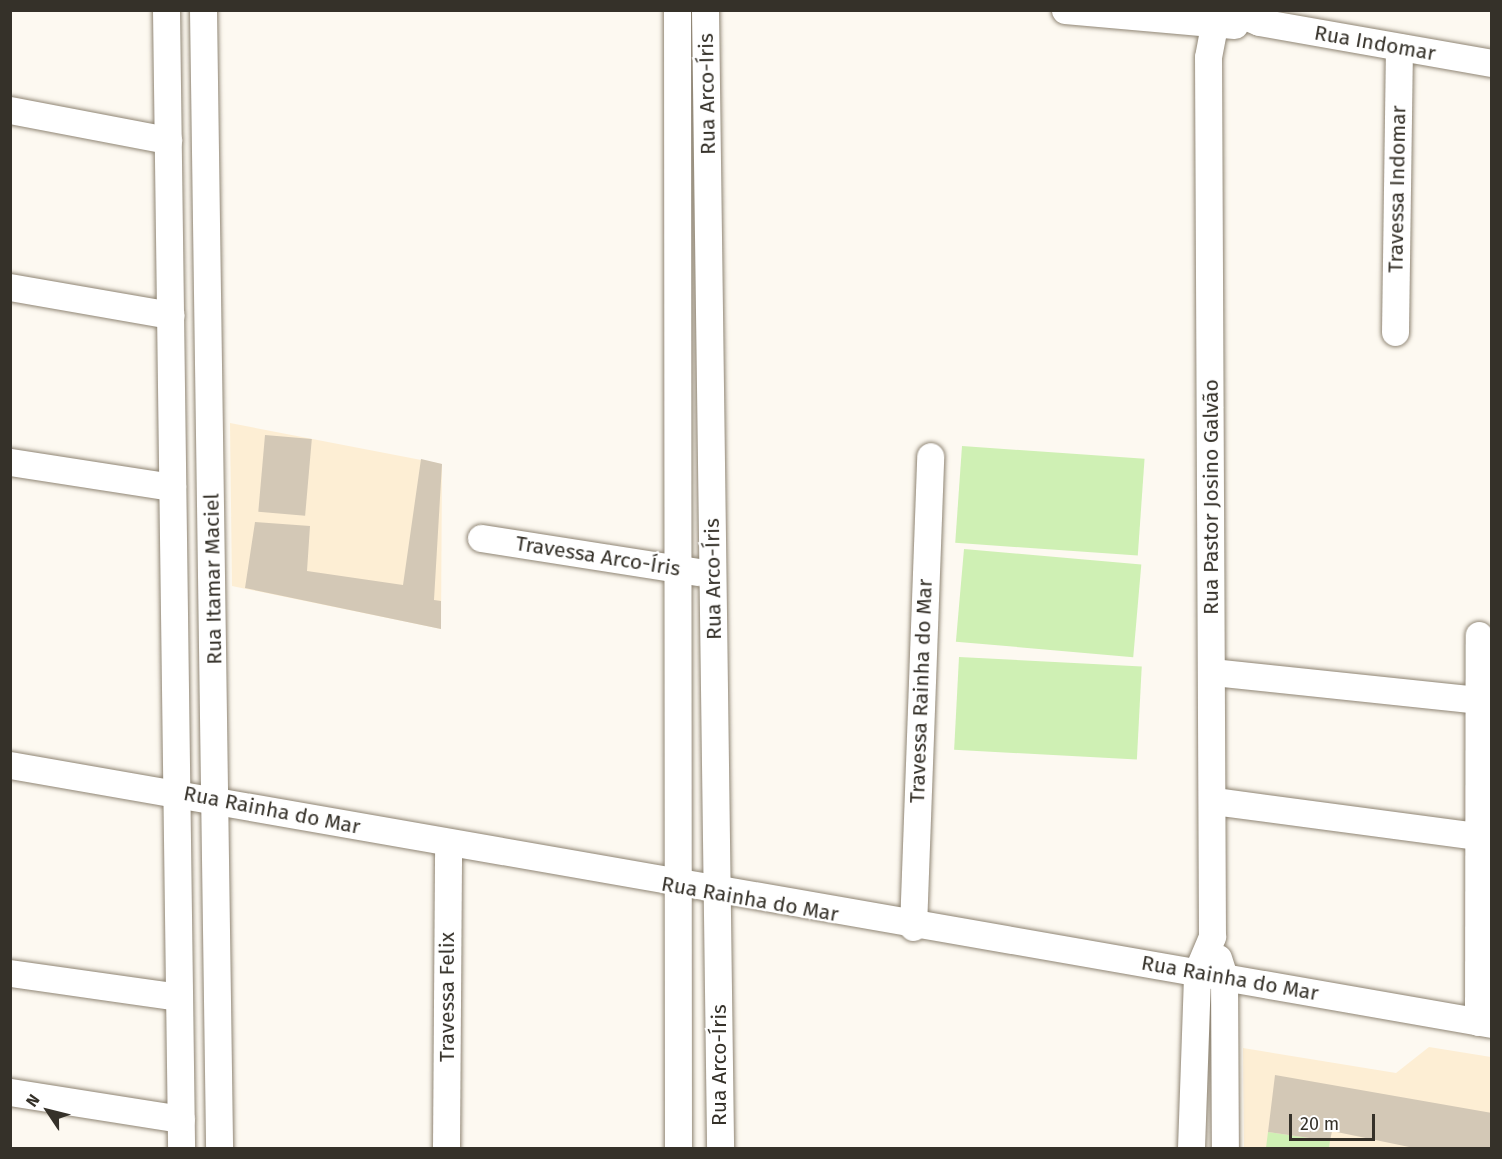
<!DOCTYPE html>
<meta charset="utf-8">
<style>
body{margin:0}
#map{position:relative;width:1502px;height:1159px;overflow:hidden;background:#fdf9f1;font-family:"Fira Sans",sans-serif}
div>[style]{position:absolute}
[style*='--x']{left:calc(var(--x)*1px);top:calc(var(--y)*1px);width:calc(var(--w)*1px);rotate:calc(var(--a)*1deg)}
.built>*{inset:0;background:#fdeed4}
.green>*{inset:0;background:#cff0b4;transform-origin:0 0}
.building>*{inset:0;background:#d3c8b6;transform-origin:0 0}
.roads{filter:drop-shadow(0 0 2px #8f8574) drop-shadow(0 0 2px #8f8574)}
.minor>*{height:27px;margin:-13.5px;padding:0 13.5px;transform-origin:13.5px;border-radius:13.5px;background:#fff}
span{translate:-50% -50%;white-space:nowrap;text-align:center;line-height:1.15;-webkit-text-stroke:4.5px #fff;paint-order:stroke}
.street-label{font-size:21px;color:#353129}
.frame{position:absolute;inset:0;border:12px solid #353129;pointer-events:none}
.north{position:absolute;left:18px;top:1081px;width:60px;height:60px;-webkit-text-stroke:4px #fff;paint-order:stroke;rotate:305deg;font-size:16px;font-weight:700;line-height:24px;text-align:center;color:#353129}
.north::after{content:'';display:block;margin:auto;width:21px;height:27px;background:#353129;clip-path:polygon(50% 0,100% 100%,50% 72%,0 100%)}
.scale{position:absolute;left:1289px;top:1114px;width:86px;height:27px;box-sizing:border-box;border:3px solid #353129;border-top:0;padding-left:8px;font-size:18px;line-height:21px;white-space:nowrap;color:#353129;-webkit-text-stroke:4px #fff;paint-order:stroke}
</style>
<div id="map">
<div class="built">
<div style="clip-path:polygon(230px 423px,442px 464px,441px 629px,232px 586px)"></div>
<div style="clip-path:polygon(1429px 1047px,1491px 1057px,1491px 1148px,1244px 1148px,1243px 1048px,1396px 1073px)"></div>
</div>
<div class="green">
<div style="left:962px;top:446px;width:183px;height:97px;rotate:4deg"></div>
<div style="left:964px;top:549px;width:178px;height:93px;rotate:5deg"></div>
<div style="left:959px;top:657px;width:183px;height:93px;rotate:3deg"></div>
<div style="clip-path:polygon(1268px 1132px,1330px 1141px,1329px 1148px,1266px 1148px)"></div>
</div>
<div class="building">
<div style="left:265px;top:435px;width:47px;height:77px;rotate:5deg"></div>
<div style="clip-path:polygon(421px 459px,442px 464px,434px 600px,441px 601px,441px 629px,245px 588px,255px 522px,310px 526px,307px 571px,403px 585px)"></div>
<div style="clip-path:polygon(1275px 1075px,1492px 1113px,1492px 1148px,1414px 1148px,1332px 1131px,1330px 1141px,1268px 1132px)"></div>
</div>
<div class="roads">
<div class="minor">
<div style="--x:166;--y:10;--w:1138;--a:89.24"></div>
<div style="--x:203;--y:10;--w:1138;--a:89.19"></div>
<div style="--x:677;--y:10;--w:1138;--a:89.95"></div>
<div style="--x:705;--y:10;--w:1138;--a:89.24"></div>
<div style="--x:1065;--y:10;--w:170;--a:5.1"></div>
<div style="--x:1231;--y:10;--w:30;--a:23"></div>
<div style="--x:1259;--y:22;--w:237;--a:10"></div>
<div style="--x:10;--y:110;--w:161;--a:10.8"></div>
<div style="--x:10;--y:287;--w:163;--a:9.9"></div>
<div style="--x:1395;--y:332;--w:285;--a:-89.2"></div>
<div style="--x:10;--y:462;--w:164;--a:8.8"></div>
<div style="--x:481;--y:538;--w:220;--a:8.9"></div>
<div style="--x:1213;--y:672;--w:267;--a:6"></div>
<div style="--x:10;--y:765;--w:1504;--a:9.91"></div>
<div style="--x:1214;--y:801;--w:266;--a:7.6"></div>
<div style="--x:913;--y:927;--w:471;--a:-87.9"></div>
<div style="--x:1218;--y:958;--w:19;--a:72"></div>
<div style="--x:1224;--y:976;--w:172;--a:89.7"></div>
<div style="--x:10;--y:973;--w:170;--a:8.1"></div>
<div style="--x:1478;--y:1022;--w:387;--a:-89.9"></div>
<div style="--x:10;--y:1092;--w:173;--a:9"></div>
<div style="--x:446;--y:1148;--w:303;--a:-89.6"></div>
<div style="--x:1191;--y:1148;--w:176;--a:-88"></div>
<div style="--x:1197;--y:972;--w:39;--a:-67"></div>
<div style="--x:1212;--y:936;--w:879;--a:-90.26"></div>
<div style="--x:1208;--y:57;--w:48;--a:-79.2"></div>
</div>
</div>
<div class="street-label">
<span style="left:1375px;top:43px;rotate:10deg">Rua Indomar</span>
<span style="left:707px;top:94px;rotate:-91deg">Rua Arco-Íris</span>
<span style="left:1397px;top:189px;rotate:-89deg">Travessa Indomar</span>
<span style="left:1211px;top:497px;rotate:-90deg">Rua Pastor Josino Galvão</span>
<span style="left:598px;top:556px;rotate:9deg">Travessa Arco-Íris</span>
<span style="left:213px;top:579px;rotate:-91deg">Rua Itamar Maciel</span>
<span style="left:713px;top:579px;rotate:-91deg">Rua Arco-Íris</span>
<span style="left:921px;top:691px;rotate:-88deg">Travessa Rainha do Mar</span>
<span style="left:272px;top:810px;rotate:11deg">Rua Rainha do Mar</span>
<span style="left:750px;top:899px;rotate:10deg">Rua Rainha do Mar</span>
<span style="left:1230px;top:978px;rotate:10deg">Rua Rainha do Mar</span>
<span style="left:447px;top:997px;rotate:-90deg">Travessa Felix</span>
<span style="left:719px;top:1065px;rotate:-90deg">Rua Arco-Íris</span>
</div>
<div class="frame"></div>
<div class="north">N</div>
<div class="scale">20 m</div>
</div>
